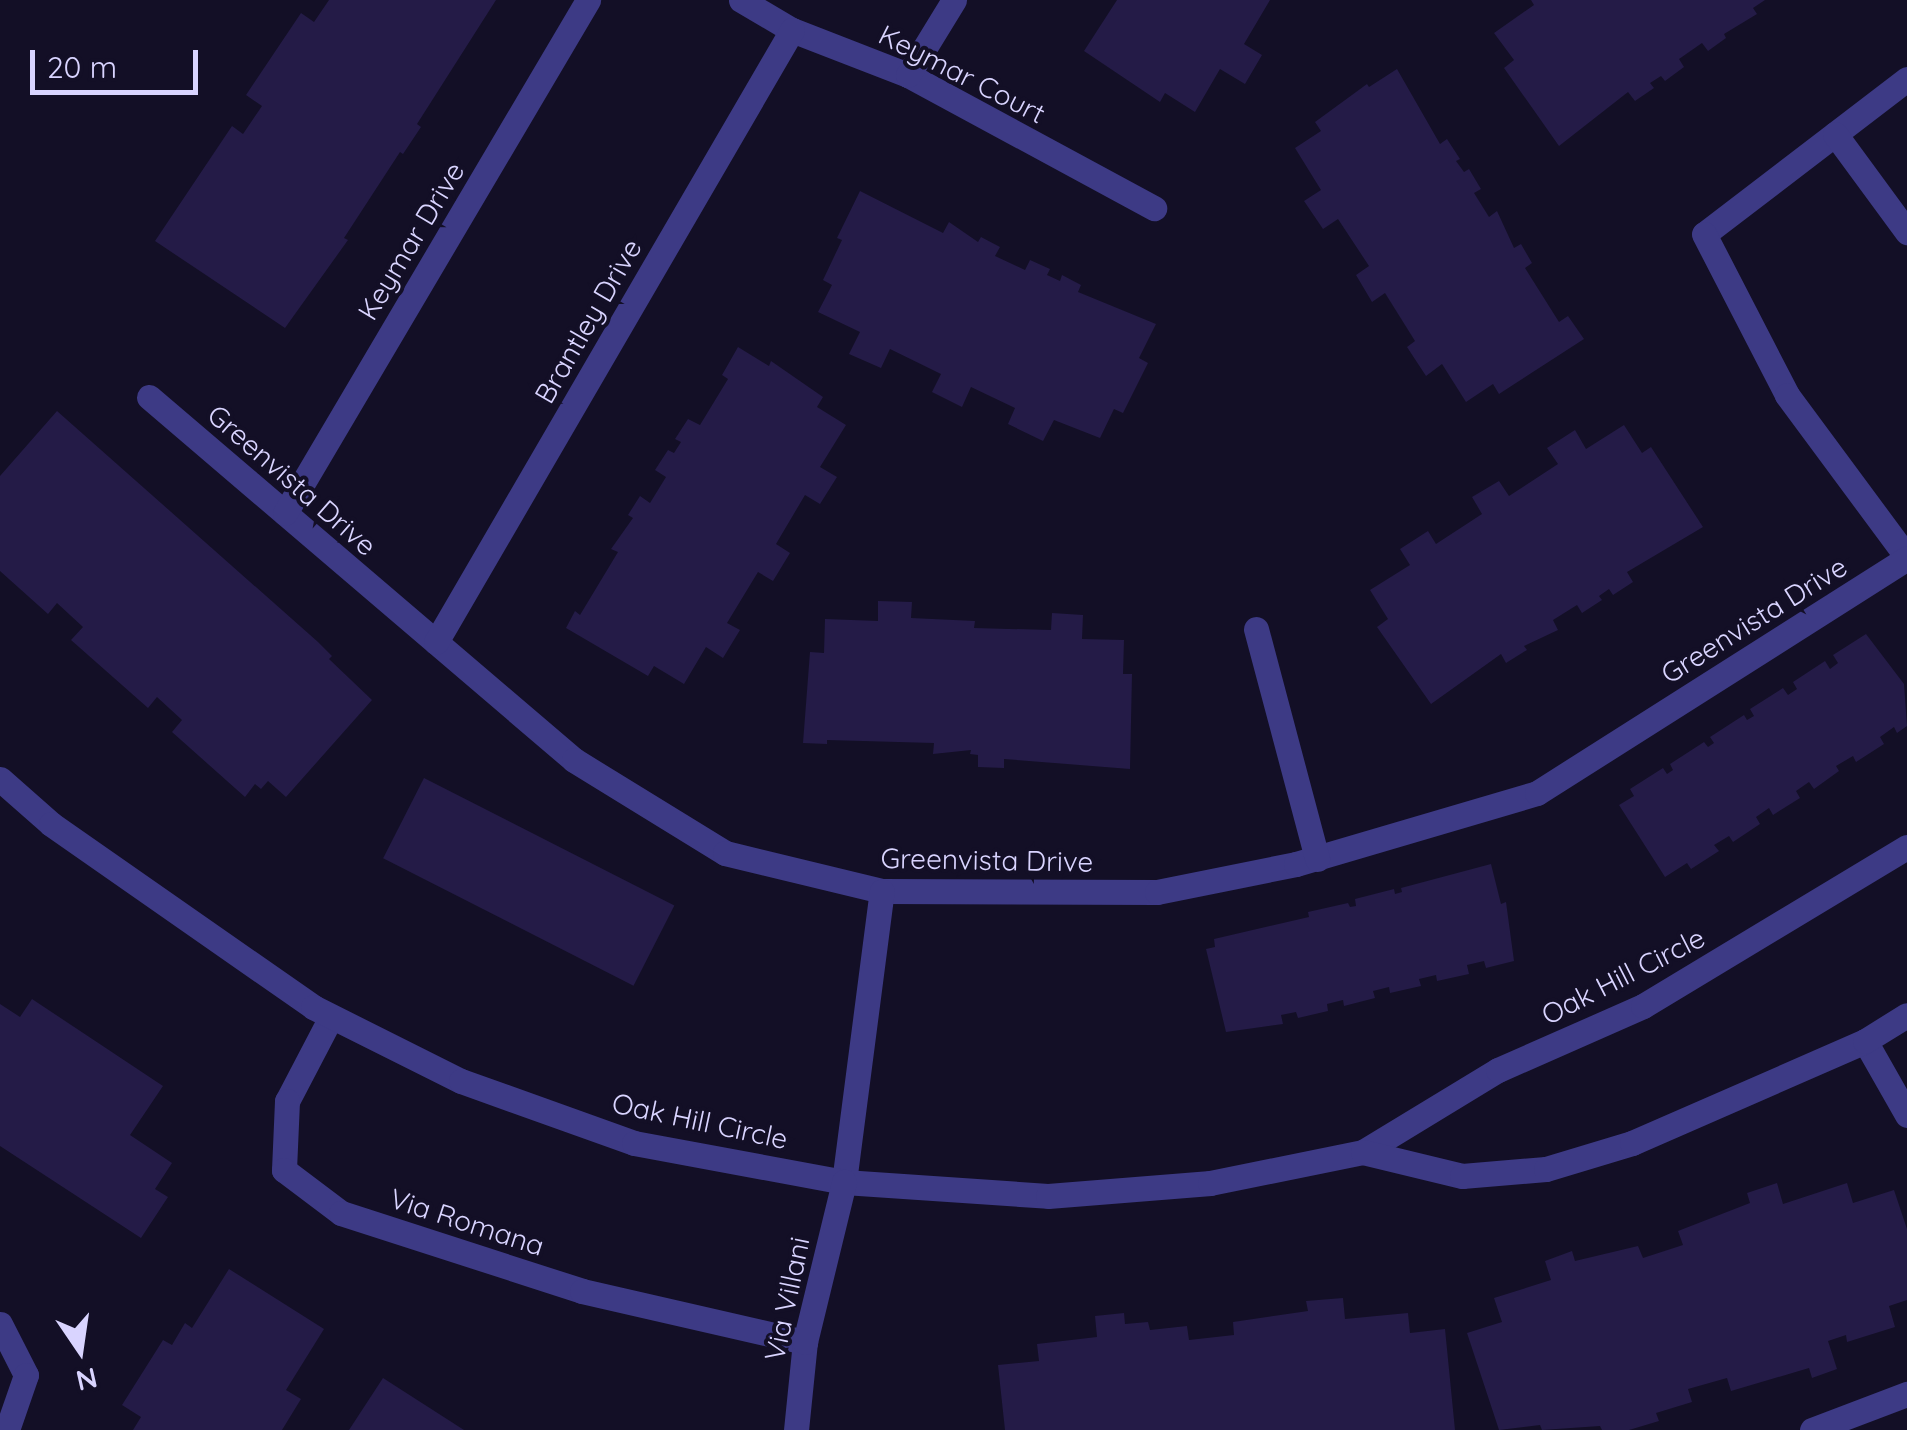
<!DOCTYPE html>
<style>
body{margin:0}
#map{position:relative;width:1907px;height:1430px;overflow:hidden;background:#130f26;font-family:Quicksand,sans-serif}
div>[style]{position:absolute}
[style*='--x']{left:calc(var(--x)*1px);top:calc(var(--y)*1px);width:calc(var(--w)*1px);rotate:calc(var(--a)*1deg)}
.building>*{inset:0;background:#241b47;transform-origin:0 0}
.service>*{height:25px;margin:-12.5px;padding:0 12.5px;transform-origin:12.5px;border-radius:12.5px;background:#3d3a85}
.minor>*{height:25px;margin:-12.5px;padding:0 12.5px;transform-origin:12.5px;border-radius:12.5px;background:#3d3a85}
.tertiary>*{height:25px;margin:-12.5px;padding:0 12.5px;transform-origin:12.5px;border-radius:12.5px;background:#3d3a85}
span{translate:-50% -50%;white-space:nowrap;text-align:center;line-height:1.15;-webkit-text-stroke:8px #130f26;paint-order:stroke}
.street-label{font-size:28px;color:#d9d4ff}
.north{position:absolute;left:30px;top:1300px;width:100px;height:100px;-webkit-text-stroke:8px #130f26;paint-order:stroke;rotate:167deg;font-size:28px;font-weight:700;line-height:40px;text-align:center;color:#d9d4ff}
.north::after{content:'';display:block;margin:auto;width:35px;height:45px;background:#d9d4ff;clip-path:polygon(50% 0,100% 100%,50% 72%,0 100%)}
.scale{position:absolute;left:30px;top:50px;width:168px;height:45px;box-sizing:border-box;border:5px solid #d9d4ff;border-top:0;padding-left:12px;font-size:30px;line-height:35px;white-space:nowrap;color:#d9d4ff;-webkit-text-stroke:8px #130f26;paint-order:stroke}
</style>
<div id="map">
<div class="building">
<div style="clip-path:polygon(329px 0,496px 0,417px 124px,421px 127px,403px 154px,400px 152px,344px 238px,348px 240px,285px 328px,155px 241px,232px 126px,243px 134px,262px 106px,246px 95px,301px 13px,314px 22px)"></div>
<div style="clip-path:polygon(1117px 0,1270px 0,1244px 44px,1262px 55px,1245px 84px,1220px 69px,1195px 112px,1165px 93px,1160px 102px,1084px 51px)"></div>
<div style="clip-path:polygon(1531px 0,1765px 0,1753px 8px,1757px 14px,1724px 34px,1726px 38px,1708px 51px,1702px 43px,1679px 59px,1684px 67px,1665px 81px,1661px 76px,1650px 83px,1654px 88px,1635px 101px,1628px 92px,1559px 146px,1504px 68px,1514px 60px,1494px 33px,1534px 5px)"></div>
<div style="clip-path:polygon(1397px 69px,1440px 144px,1447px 139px,1460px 159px,1456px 161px,1464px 172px,1469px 169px,1481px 189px,1474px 193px,1489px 217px,1497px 211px,1514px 248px,1521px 244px,1532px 263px,1525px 268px,1559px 322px,1568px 316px,1584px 339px,1499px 394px,1493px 384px,1466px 402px,1442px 364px,1426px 376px,1407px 347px,1415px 341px,1385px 293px,1372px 302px,1356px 275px,1369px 266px,1338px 219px,1323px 229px,1304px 201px,1321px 190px,1295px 148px,1321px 131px,1315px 122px,1367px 84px,1369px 87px)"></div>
<div style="clip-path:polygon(860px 191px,943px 233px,949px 222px,978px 242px,981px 237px,1000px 247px,995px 256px,1025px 270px,1030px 260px,1050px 269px,1047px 275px,1060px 281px,1062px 275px,1081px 285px,1078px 292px,1156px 324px,1139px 358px,1148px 363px,1123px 413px,1114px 409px,1100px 438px,1054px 420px,1043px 441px,1008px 424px,1015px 408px,971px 387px,962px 407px,932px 392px,941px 374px,890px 349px,881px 368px,849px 354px,860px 332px,818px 312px,832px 285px,823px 280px,842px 240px,837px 238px)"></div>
<div style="clip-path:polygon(738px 347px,769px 366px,771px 361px,823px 397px,817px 407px,846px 425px,820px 467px,837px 477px,820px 504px,805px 495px,776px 544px,790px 553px,773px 581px,758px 572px,727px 623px,740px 630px,723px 658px,706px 647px,684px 684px,654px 666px,648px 676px,566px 628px,575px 611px,580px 615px,618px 552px,611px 549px,633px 518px,628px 515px,640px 496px,650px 503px,666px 477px,655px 470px,668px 450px,674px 453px,681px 442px,675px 439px,688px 419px,700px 425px,728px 379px,722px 375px)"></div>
<div style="clip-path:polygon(57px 411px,318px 642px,332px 656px,329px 659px,372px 700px,286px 797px,268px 781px,261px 789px,255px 784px,245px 797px,172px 732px,182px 720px,157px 697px,148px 708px,71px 640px,83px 627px,57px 603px,48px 614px,0 571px,0 476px)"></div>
<div style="clip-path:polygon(1624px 425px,1642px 453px,1651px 447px,1703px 527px,1627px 572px,1633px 582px,1613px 595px,1609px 589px,1599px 596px,1602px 600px,1582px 613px,1577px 605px,1553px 620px,1558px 630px,1524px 646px,1527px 650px,1506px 663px,1501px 654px,1431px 704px,1377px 627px,1388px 619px,1370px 590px,1410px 565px,1400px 549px,1428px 531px,1436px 544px,1482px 514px,1472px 497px,1499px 481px,1509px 496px,1558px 464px,1547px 448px,1575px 430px,1586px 449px)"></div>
<div style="clip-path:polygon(878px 601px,912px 602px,911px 618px,975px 621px,974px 628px,1051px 630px,1052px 613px,1083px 615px,1082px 639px,1124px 640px,1123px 674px,1132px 674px,1130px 769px,1004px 759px,1004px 768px,978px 767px,978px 755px,970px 754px,971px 750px,933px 754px,934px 743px,827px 740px,827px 744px,803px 743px,810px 652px,824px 653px,825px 619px,878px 621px)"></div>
<div style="clip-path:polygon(1866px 634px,1904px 684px,1907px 726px,1897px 733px,1894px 727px,1880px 737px,1884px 744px,1856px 762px,1853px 756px,1836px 766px,1839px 771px,1814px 789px,1809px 782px,1796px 791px,1800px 798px,1773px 815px,1769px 808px,1756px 817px,1760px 824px,1733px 842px,1729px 836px,1714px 845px,1719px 851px,1691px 869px,1687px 863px,1665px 877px,1619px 805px,1634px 796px,1630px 789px,1663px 768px,1667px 774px,1673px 770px,1670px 764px,1704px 742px,1708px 747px,1714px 743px,1710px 737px,1744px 715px,1747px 720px,1754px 716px,1750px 709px,1783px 688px,1788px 695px,1797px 689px,1793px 682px,1825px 661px,1830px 669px,1838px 663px,1833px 655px)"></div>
<div style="left:424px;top:778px;width:281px;height:90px;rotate:27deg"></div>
<div style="clip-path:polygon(1491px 864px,1501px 904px,1506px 902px,1514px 961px,1486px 968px,1484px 961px,1467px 965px,1469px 974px,1437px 981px,1436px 975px,1419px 979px,1421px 986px,1390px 993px,1389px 987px,1373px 991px,1375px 998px,1344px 1006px,1343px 1000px,1327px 1004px,1328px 1011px,1298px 1018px,1296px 1012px,1281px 1015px,1283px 1024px,1226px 1032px,1206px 949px,1215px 947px,1214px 939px,1309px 917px,1308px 912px,1348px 903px,1350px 907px,1356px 906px,1355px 899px,1394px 889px,1395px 894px,1402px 892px,1401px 888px)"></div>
<div style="clip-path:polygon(32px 999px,163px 1086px,130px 1135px,172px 1163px,155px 1189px,168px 1197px,141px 1238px,0 1146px,0 1004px,20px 1017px)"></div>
<div style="clip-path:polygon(1777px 1183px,1783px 1204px,1847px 1183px,1853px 1203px,1894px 1190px,1907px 1229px,1907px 1300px,1889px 1306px,1895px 1327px,1847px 1342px,1846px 1335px,1828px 1341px,1837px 1369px,1812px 1378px,1809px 1368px,1731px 1391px,1727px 1378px,1688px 1389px,1692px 1402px,1656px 1413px,1659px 1421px,1629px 1430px,1602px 1430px,1600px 1426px,1542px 1430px,1540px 1425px,1499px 1430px,1467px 1333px,1502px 1322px,1494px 1298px,1551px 1280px,1545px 1261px,1572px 1251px,1575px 1261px,1638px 1246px,1643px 1258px,1683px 1245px,1678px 1231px,1750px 1203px,1747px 1193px)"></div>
<div style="clip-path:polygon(229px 1269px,324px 1329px,286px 1390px,301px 1399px,282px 1430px,133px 1430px,141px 1417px,122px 1405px,163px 1340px,172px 1345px,185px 1323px,192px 1328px)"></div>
<div style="clip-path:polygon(1343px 1298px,1345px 1319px,1408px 1313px,1410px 1333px,1445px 1329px,1455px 1430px,1005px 1430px,998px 1365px,1039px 1361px,1037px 1344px,1097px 1337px,1095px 1316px,1124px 1313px,1125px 1324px,1148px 1322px,1150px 1330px,1187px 1326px,1189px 1340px,1234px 1335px,1233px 1322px,1308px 1311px,1306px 1301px)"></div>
<div style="clip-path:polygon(383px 1378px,464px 1430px,349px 1430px)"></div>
</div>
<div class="service">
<div style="--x:741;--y:0;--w:59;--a:30.5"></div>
<div style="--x:792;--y:30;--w:124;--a:21.2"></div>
<div style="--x:908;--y:75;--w:280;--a:28.4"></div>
<div style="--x:908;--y:75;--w:88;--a:-58.5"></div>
<div style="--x:1907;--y:79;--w:255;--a:142.6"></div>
<div style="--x:1704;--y:234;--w:181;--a:62.7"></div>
<div style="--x:1787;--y:395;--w:202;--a:53.5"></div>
<div style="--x:1835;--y:134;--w:122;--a:53.7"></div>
<div style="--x:149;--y:397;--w:559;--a:40.5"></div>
<div style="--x:574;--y:760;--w:177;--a:31.6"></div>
<div style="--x:725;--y:853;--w:162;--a:13.6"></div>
<div style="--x:882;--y:891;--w:275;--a:0.2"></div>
<div style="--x:1157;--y:892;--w:142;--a:-11.4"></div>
<div style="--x:1296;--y:864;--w:251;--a:-16.4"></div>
<div style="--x:1537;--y:793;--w:438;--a:-32.4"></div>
<div style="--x:285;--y:513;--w:596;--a:-59.43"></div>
<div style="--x:1256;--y:629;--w:238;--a:75.1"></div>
<div style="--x:436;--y:642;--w:708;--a:-59.81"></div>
<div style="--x:331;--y:1017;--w:95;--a:117.6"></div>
<div style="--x:287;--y:1101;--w:69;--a:92.5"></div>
<div style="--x:284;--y:1170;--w:71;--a:37"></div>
<div style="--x:341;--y:1213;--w:253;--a:17.9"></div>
<div style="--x:582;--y:1291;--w:229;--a:12.9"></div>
<div style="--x:844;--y:1182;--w:293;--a:-82.6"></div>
</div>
<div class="minor">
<div style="--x:0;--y:779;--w:68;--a:41.4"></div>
<div style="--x:51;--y:824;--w:320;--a:34.9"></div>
<div style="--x:313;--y:1007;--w:165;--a:26.6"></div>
<div style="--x:461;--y:1081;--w:184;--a:19.7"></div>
<div style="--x:634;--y:1143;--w:214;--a:10.5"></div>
<div style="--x:844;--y:1182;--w:204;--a:3.9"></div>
<div style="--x:1048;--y:1196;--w:163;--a:-4.6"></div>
<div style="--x:1210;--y:1183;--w:156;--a:-11.5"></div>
<div style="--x:1865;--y:1041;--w:85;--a:60.4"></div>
<div style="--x:0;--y:1324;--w:57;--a:63"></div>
<div style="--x:26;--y:1375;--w:58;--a:109.1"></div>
<div style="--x:796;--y:1430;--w:88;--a:-84.2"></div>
<div style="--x:805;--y:1342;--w:165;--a:-76.3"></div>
<div style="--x:1812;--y:1430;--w:102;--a:-20.8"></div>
</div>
<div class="tertiary">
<div style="--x:1363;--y:1152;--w:158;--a:-31.3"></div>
<div style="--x:1498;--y:1070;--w:158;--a:-23.8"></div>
<div style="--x:1643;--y:1006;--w:308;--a:-31.1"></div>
<div style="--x:1363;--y:1152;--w:102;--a:13.6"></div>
<div style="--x:1462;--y:1176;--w:84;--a:-4.8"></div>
<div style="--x:1546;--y:1169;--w:90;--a:-16.8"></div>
<div style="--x:1632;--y:1143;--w:254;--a:-23.6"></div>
<div style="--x:1865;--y:1041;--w:49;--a:-31.8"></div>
</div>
<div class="street-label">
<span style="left:962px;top:74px;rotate:27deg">Keymar Court</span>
<span style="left:411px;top:241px;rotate:-59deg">Keymar Drive</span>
<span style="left:588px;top:321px;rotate:-60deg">Brantley Drive</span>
<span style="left:292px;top:480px;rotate:41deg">Greenvista Drive</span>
<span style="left:1754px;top:620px;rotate:-32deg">Greenvista Drive</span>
<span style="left:987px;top:860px;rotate:1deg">Greenvista Drive</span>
<span style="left:1623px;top:976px;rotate:-27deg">Oak Hill Circle</span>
<span style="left:700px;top:1121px;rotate:12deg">Oak Hill Circle</span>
<span style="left:467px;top:1222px;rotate:18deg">Via Romana</span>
<span style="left:787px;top:1299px;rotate:-78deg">Via Villani</span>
</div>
<div class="north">N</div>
<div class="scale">20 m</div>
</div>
